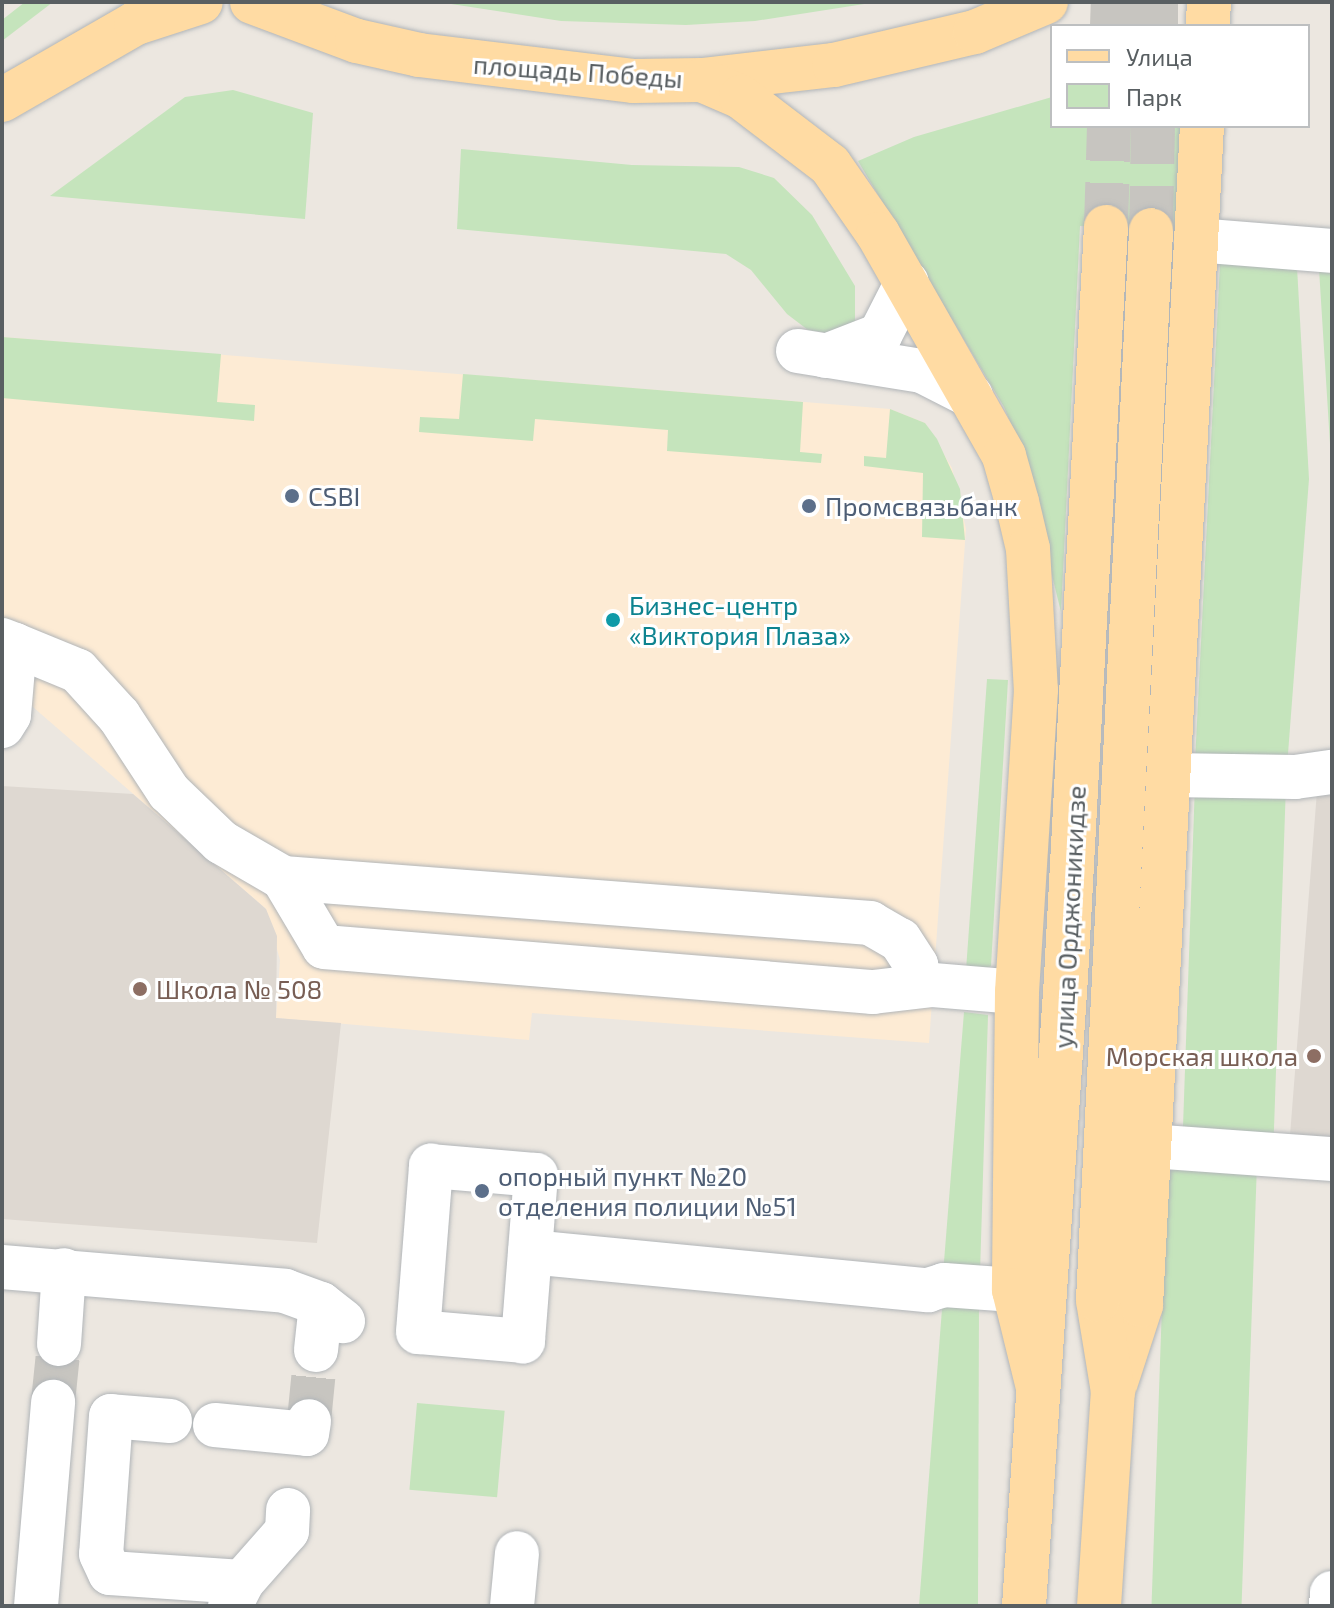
<!DOCTYPE html>
<meta charset="utf-8">
<style>
body{margin:0}
#map{position:relative;width:1334px;height:1608px;overflow:hidden;background:#ece7e0;font-family:"Exo 2",sans-serif}
div>[style]{position:absolute}
[style*='--x']{left:calc(var(--x)*1px);top:calc(var(--y)*1px);width:calc(var(--w)*1px);rotate:calc(var(--a)*1deg)}
.commercial>*{inset:0;background:#fdebd4}
.education>*{inset:0;background:#ded8d1}
.green>*{inset:0;background:#c5e4bc;transform-origin:0 0}
.minor-tunnel>*{height:44px;margin-top:-22px;transform-origin:0;background:repeating-linear-gradient(90deg,#c7c5c0 0 44px,transparent 0 66px)}
.major-tunnel>*{height:44px;margin-top:-22px;transform-origin:0;background:repeating-linear-gradient(90deg,#c7c5c0 0 44px,transparent 0 66px)}
.roads{filter:drop-shadow(0 0 2px #b1b5b8) drop-shadow(0 0 2px #b1b5b8)}
.minor>*{height:44px;margin:-22px;padding:0 22px;transform-origin:22px;border-radius:22px;background:#fff}
.major>*{height:44px;margin:-22px;padding:0 22px;transform-origin:22px;border-radius:22px;background:#ffdba3}
.dots>*{width:22px;height:22px;translate:-50% -50%;box-sizing:border-box;border:4px solid #fff;border-radius:50%}
span{translate:-50% -50%;white-space:nowrap;text-align:center;line-height:1.15;-webkit-text-stroke:6px #fff;paint-order:stroke}
.street-label{font-size:26px;color:#595f62}
.service-label{font-size:26px;color:#4e5e75}
.left{translate:0 -50%;text-align:left}
.culture-label{font-size:26px;color:#0d838f}
.education-label{font-size:26px;color:#785e54}
.right{translate:-100% -50%;text-align:right}
.frame{position:absolute;inset:0;border:4px solid #595f62;pointer-events:none}
.legend{position:absolute;left:1050px;top:24px;width:260px;height:104px;box-sizing:border-box;background:#fff;border:2px solid #bdbfc0;margin:0;padding:10px 14px;list-style:none;font-size:24px;color:#595f62}
.legend li{display:flex;align-items:center;gap:16px;height:40px}
.legend b{width:40px;border:2px solid #bdbfc0}
</style>
<div id="map">
<div class="commercial">
<div style="clip-path:polygon(2px 337px,890px 409px,925px 423px,952px 468px,966px 529px,929px 1043px,532px 1013px,529px 1040px,276px 1018px,280px 960px,266px 909px,26px 701px,2px 629px)"></div>
</div>
<div class="education">
<div style="clip-path:polygon(2px 786px,133px 794px,266px 909px,277px 936px,276px 1018px,341px 1023px,317px 1243px,2px 1219px)"></div>
<div style="clip-path:polygon(1317px 791px,1332px 792px,1332px 1151px,1289px 1148px)"></div>
</div>
<div class="green">
<div style="clip-path:polygon(25px 2px,53px 2px,2px 41px,2px 20px)"></div>
<div style="clip-path:polygon(438px 2px,877px 2px,755px 21px,686px 25px,561px 21px)"></div>
<div style="clip-path:polygon(233px 90px,313px 113px,305px 219px,50px 196px,185px 97px)"></div>
<div style="clip-path:polygon(1052px 97px,1052px 126px,1182px 126px,1176px 231px,1080px 226px,1061px 612px,1020px 445px,1004px 407px,858px 161px,914px 137px)"></div>
<div style="clip-path:polygon(461px 149px,632px 165px,739px 167px,774px 178px,812px 215px,855px 286px,855px 337px,808px 330px,787px 314px,751px 270px,726px 254px,457px 229px)"></div>
<div style="clip-path:polygon(1220px 263px,1297px 267px,1309px 479px,1287px 767px,1195px 762px)"></div>
<div style="clip-path:polygon(1319px 269px,1332px 269px,1332px 456px,1330px 444px)"></div>
<div style="clip-path:polygon(2px 337px,221px 354px,217px 402px,255px 405px,254px 421px,2px 398px)"></div>
<div style="clip-path:polygon(463px 374px,803px 402px,800px 452px,822px 454px,821px 463px,667px 451px,668px 430px,535px 419px,533px 441px,419px 432px,420px 417px,459px 419px)"></div>
<div style="clip-path:polygon(890px 409px,925px 423px,937px 439px,960px 489px,965px 540px,922px 537px,923px 473px,864px 466px,864px 456px,886px 458px)"></div>
<div style="clip-path:polygon(987px 679px,1008px 680px,991px 966px,981px 971px,966px 970px)"></div>
<div style="left:1195px;top:783px;width:91px;height:354px;rotate:2deg"></div>
<div style="clip-path:polygon(964px 1012px,988px 1015px,980px 1273px,943px 1274px)"></div>
<div style="left:1167px;top:1162px;width:90px;height:445px;rotate:2deg"></div>
<div style="clip-path:polygon(943px 1296px,979px 1302px,978px 1606px,919px 1606px)"></div>
<div style="left:417px;top:1403px;width:88px;height:87px;rotate:5deg"></div>
</div>
<div class="minor-tunnel">
<div style="--x:53;--y:1402;--w:58;--a:-84.1"></div>
<div style="--x:309;--y:1421;--w:71;--a:-84.4"></div>
</div>
<div class="major-tunnel">
<div style="--x:1112;--y:26;--w:24;--a:-88"></div>
<div style="--x:1156;--y:26;--w:24;--a:-90"></div>
<div style="--x:1106;--y:227;--w:101;--a:-88.3"></div>
<div style="--x:1151;--y:230;--w:104;--a:-88.9"></div>
</div>
<div class="roads">
<div class="minor">
<div style="--x:1196;--y:240;--w:136;--a:4.6"></div>
<div style="--x:798;--y:351;--w:126;--a:9.2"></div>
<div style="--x:922;--y:371;--w:55;--a:27"></div>
<div style="--x:826;--y:356;--w:58;--a:-21.3"></div>
<div style="--x:880;--y:335;--w:59;--a:-63"></div>
<div style="--x:2;--y:640;--w:14;--a:21"></div>
<div style="--x:15;--y:645;--w:70;--a:94.9"></div>
<div style="--x:9;--y:715;--w:13;--a:122"></div>
<div style="--x:15;--y:645;--w:68;--a:22.4"></div>
<div style="--x:78;--y:671;--w:61;--a:47.7"></div>
<div style="--x:119;--y:716;--w:91;--a:56.7"></div>
<div style="--x:169;--y:792;--w:72;--a:43.9"></div>
<div style="--x:221;--y:842;--w:72;--a:30.1"></div>
<div style="--x:283;--y:878;--w:80;--a:59.3"></div>
<div style="--x:324;--y:947;--w:551;--a:4.69"></div>
<div style="--x:873;--y:992;--w:60;--a:-6.7"></div>
<div style="--x:933;--y:985;--w:84;--a:4.8"></div>
<div style="--x:1169;--y:775;--w:126;--a:0.9"></div>
<div style="--x:1295;--y:777;--w:37;--a:-8"></div>
<div style="--x:283;--y:878;--w:589;--a:4.38"></div>
<div style="--x:870;--y:923;--w:34;--a:30"></div>
<div style="--x:900;--y:940;--w:30;--a:57"></div>
<div style="--x:916;--y:965;--w:21;--a:90"></div>
<div style="--x:1149;--y:1146;--w:183;--a:4.1"></div>
<div style="--x:431;--y:1166;--w:105;--a:4.9"></div>
<div style="--x:536;--y:1175;--w:167;--a:94.5"></div>
<div style="--x:523;--y:1341;--w:105;--a:-175.1"></div>
<div style="--x:418;--y:1332;--w:167;--a:-85.5"></div>
<div style="--x:530;--y:1252;--w:400;--a:5.5"></div>
<div style="--x:928;--y:1290;--w:17;--a:-17"></div>
<div style="--x:944;--y:1285;--w:70;--a:4.1"></div>
<div style="--x:2;--y:1267;--w:284;--a:4.8"></div>
<div style="--x:285;--y:1291;--w:38;--a:20"></div>
<div style="--x:321;--y:1304;--w:28;--a:38"></div>
<div style="--x:59;--y:1344;--w:74;--a:-86.1"></div>
<div style="--x:316;--y:1350;--w:46;--a:-83.8"></div>
<div style="--x:170;--y:1421;--w:59;--a:-175.2"></div>
<div style="--x:111;--y:1416;--w:138;--a:94.1"></div>
<div style="--x:101;--y:1554;--w:21;--a:65"></div>
<div style="--x:110;--y:1573;--w:132;--a:3.9"></div>
<div style="--x:215;--y:1425;--w:92;--a:5.6"></div>
<div style="--x:307;--y:1434;--w:13;--a:-81"></div>
<div style="--x:36;--y:1606;--w:205;--a:-85.2"></div>
<div style="--x:230;--y:1606;--w:27;--a:-63"></div>
<div style="--x:242;--y:1582;--w:68;--a:-48.6"></div>
<div style="--x:287;--y:1531;--w:21;--a:-87"></div>
<div style="--x:512;--y:1606;--w:53;--a:-84.6"></div>
<div style="--x:1331;--y:1606;--w:13;--a:-86"></div>
</div>
<div class="major">
<div style="--x:252;--y:2;--w:112;--a:20.4"></div>
<div style="--x:357;--y:41;--w:64;--a:12.7"></div>
<div style="--x:419;--y:55;--w:217;--a:6.9"></div>
<div style="--x:634;--y:81;--w:68;--a:-0.8"></div>
<div style="--x:702;--y:80;--w:133;--a:-6.5"></div>
<div style="--x:834;--y:65;--w:145;--a:-13.2"></div>
<div style="--x:975;--y:32;--w:77;--a:-22.9"></div>
<div style="--x:1208;--y:26;--w:24;--a:-88"></div>
<div style="--x:702;--y:80;--w:43;--a:23.6"></div>
<div style="--x:741;--y:97;--w:112;--a:37.4"></div>
<div style="--x:830;--y:165;--w:84;--a:55.2"></div>
<div style="--x:878;--y:234;--w:255;--a:60.4"></div>
<div style="--x:1004;--y:456;--w:48;--a:74.2"></div>
<div style="--x:1017;--y:502;--w:48;--a:76.8"></div>
<div style="--x:1028;--y:549;--w:141;--a:86.8"></div>
<div style="--x:1036;--y:690;--w:303;--a:93.6"></div>
<div style="--x:1017;--y:992;--w:298;--a:90.6"></div>
<div style="--x:1014;--y:1290;--w:101;--a:76.2"></div>
<div style="--x:2;--y:100;--w:155;--a:-29.9"></div>
<div style="--x:136;--y:23;--w:68;--a:-17.9"></div>
<div style="--x:1116;--y:1382;--w:81;--a:-72"></div>
<div style="--x:1141;--y:1305;--w:1181;--a:-87.04"></div>
<div style="--x:1024;--y:1606;--w:630;--a:-86.18"></div>
<div style="--x:1066;--y:977;--w:751;--a:-86.95"></div>
<div style="--x:1099;--y:1606;--w:214;--a:-86.3"></div>
<div style="--x:1113;--y:1392;--w:93;--a:-99.3"></div>
<div style="--x:1098;--y:1300;--w:1071;--a:-87.16"></div>
</div>
</div>
<div class="dots">
<div style="left:292px;top:496px;background:#5c6f8a"></div>
<div style="left:809px;top:506px;background:#5c6f8a"></div>
<div style="left:613px;top:620px;background:#0f9aa8"></div>
<div style="left:140px;top:989px;background:#8d6e63"></div>
<div style="left:1314px;top:1056px;background:#8d6e63"></div>
<div style="left:482px;top:1191px;background:#5c6f8a"></div>
</div>
<div class="street-label">
<span style="left:578px;top:71px;rotate:4deg">площадь Победы</span>
<span style="left:1069px;top:917px;rotate:-87deg">улица Орджоникидзе</span>
</div>
<div class="service-label">
<span class="left" style="left:308px;top:496px">CSBI</span>
<span class="left" style="left:825px;top:506px">Промсвязьбанк</span>
<span class="left" style="left:498px;top:1191px">опорный пункт №20<br>отделения полиции №51</span>
</div>
<div class="culture-label">
<span class="left" style="left:629px;top:620px">Бизнес-центр<br>«Виктория Плаза»</span>
</div>
<div class="education-label">
<span class="left" style="left:156px;top:989px">Школа № 508</span>
<span class="right" style="left:1298px;top:1056px">Морская школа</span>
</div>
<div class="frame"></div>
<ul class="legend">
<li><b style="height:10px;background:#ffdba3"></b>Улица</li>
<li><b style="height:22px;background:#c5e4bc"></b>Парк</li>
</ul>
</div>
